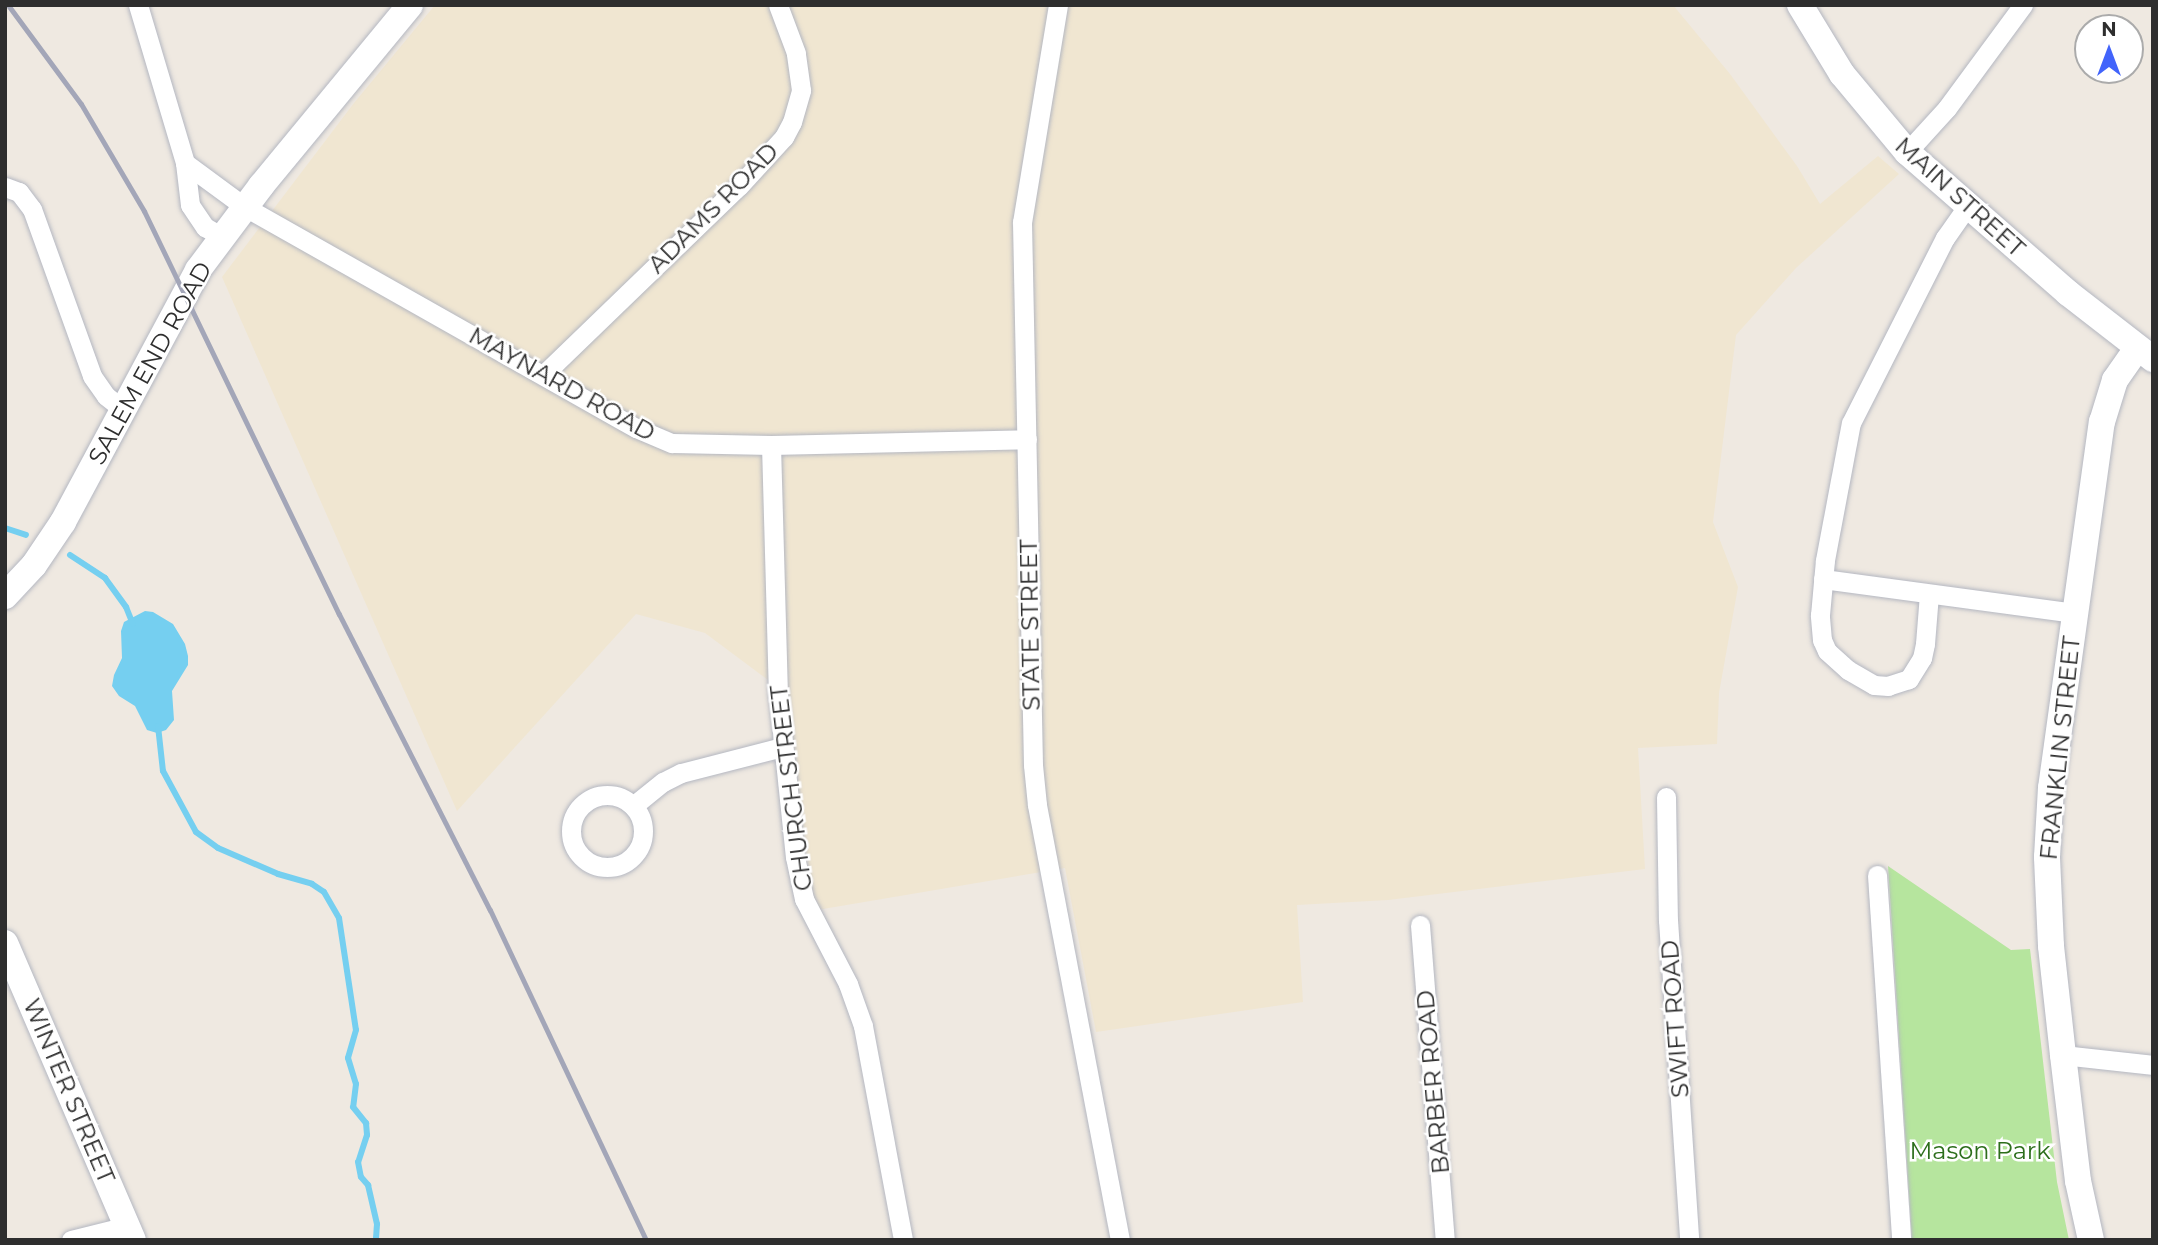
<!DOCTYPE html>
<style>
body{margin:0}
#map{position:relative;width:2158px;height:1245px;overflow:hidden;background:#efe9e1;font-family:Montserrat,sans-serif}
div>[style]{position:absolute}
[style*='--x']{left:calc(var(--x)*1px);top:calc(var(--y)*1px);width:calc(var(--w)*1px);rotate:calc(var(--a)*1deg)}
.education>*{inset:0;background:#f0e6d1}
.green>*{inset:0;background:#b6e59e}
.water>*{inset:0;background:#75cff0}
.stream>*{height:6px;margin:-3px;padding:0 3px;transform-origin:3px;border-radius:3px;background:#75cff0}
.roads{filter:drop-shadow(0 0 2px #b4b7c1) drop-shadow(0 0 2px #b4b7c1)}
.street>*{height:19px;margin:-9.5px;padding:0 9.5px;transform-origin:9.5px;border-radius:9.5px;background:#fff}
.street>.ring{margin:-9.5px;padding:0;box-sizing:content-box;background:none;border:19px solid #fff;border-radius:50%}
.secondary>*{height:26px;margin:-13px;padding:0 13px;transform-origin:13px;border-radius:13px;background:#fff}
.rail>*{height:5px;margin:-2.5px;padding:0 2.5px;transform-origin:2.5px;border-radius:2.5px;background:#a3a6b8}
span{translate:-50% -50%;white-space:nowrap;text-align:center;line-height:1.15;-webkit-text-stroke:5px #fff;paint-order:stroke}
.street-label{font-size:24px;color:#2e2e2e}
.park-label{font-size:24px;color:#2c6e1b}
.frame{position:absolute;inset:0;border:7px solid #2e2e2e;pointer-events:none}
.north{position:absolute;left:2074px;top:14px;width:70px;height:70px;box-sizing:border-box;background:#fff;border:2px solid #ababab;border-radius:50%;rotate:0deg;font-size:19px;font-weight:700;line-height:28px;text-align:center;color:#2e2e2e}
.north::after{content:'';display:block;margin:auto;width:24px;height:32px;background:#4264fb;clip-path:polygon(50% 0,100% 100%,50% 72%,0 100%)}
</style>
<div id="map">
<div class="education">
<div style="clip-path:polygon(435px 5px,1673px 5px,1730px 74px,1797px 166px,1820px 204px,1878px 156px,1899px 174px,1796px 268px,1736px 335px,1713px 522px,1738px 587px,1719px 693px,1717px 744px,1638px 748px,1645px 869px,1388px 900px,1297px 905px,1303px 1002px,1096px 1032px,1065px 868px,817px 910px,804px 861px,787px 694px,705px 633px,636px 614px,457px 811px,222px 277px,354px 103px)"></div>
</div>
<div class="green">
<div style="clip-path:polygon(1888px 866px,2011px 950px,2030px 949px,2057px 1182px,2069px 1240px,1912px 1240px)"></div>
</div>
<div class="water">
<div style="clip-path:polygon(145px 611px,153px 612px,173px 624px,185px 644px,188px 656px,188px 665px,172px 691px,174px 720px,166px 730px,157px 733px,147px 730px,135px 706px,119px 696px,112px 686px,114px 675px,122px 658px,121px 631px,124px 622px)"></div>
</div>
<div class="stream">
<div style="--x:5;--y:528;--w:22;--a:18"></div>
<div style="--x:70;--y:555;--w:42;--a:33.3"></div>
<div style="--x:105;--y:578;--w:36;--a:54"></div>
<div style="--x:126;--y:607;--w:18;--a:68"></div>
<div style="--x:158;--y:726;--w:45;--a:83.7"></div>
<div style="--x:163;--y:771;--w:69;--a:61.6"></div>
<div style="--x:196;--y:832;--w:27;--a:36"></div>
<div style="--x:218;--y:848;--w:65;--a:23.4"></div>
<div style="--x:278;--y:874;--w:35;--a:16"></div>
<div style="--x:312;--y:884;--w:14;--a:34"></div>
<div style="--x:324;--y:892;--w:30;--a:60"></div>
<div style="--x:339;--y:918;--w:113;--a:81.4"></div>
<div style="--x:356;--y:1030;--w:29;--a:106"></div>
<div style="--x:348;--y:1058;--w:27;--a:73"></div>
<div style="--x:356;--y:1084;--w:23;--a:97"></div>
<div style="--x:353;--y:1107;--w:21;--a:51"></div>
<div style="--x:366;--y:1123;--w:12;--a:85"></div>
<div style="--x:367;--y:1135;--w:28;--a:108"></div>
<div style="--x:358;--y:1162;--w:15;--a:79"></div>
<div style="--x:361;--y:1177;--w:11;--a:49"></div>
<div style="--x:368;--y:1185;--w:40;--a:77"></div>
<div style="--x:377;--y:1224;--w:16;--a:94"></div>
</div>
<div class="roads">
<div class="street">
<div style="--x:138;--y:5;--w:165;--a:73.4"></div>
<div style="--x:185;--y:163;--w:42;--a:83.2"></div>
<div style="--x:190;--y:205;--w:27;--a:56"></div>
<div style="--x:205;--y:227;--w:20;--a:30"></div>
<div style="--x:1058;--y:5;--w:220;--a:99.4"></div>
<div style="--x:1022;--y:222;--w:543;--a:88.84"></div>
<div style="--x:1033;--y:765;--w:40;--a:84.3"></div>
<div style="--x:1037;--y:805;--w:443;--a:79.2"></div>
<div style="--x:1907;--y:152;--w:59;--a:-47.7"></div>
<div style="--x:1947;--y:108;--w:128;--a:-53.6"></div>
<div style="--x:185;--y:163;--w:74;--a:36.3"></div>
<div style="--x:245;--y:207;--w:449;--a:29.5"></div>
<div style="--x:636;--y:428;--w:39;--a:23"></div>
<div style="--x:672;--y:443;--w:99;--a:1.2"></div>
<div style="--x:771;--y:445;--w:256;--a:-1.3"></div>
<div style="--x:5;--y:187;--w:15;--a:20"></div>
<div style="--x:19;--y:192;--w:21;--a:53"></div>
<div style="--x:32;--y:209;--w:177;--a:70.2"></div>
<div style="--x:92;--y:376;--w:24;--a:55"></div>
<div style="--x:106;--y:396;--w:23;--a:38"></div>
<div style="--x:543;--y:375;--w:272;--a:-44"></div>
<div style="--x:739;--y:186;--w:67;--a:-47.4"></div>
<div style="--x:784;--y:137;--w:17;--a:-62"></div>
<div style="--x:792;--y:122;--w:33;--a:-74"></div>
<div style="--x:801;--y:90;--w:37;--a:-98"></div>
<div style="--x:796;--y:53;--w:51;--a:-110.6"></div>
<div style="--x:771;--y:445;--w:248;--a:88.4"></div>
<div style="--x:778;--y:693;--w:165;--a:84.1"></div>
<div style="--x:795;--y:857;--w:43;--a:77.9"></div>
<div style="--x:804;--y:899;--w:96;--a:62.6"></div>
<div style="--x:848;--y:984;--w:45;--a:70.3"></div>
<div style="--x:863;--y:1026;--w:218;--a:79.4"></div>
<div style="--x:1823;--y:579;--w:254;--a:7.7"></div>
<div style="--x:1929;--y:594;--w:50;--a:94.6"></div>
<div style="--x:1925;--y:644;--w:14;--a:102"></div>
<div style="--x:1922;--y:658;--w:25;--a:122"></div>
<div style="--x:1909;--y:679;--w:22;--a:162"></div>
<div style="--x:1888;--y:686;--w:14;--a:-176"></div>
<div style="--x:1874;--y:685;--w:30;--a:-150"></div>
<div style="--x:1848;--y:670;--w:28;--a:-138"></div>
<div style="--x:1827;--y:651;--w:12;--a:-114"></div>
<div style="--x:1822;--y:640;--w:25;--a:-95"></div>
<div style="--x:1820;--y:615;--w:55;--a:-84.8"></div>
<div style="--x:1825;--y:560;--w:139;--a:-79.3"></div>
<div style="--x:1851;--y:423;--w:208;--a:-63.1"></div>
<div style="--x:1945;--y:238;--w:38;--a:-55"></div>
<div class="ring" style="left:571px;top:795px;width:53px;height:53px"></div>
<div style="--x:1666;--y:797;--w:123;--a:89.1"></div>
<div style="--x:1668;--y:920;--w:321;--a:86.2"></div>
<div style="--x:633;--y:806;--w:38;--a:-39"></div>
<div style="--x:663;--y:782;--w:20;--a:-27"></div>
<div style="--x:681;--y:773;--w:104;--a:-14.4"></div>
<div style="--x:1877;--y:875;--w:366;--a:86.2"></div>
<div style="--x:1420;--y:925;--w:316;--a:85.5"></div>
<div style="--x:2063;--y:1055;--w:91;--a:6.3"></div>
<div style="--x:71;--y:1240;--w:58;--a:-14"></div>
</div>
<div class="secondary">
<div style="--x:1800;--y:5;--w:81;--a:58.7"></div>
<div style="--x:1842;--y:74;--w:102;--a:50.2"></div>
<div style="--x:1907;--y:152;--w:214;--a:41.2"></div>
<div style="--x:2068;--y:293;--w:108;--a:37.8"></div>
<div style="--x:5;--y:596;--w:42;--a:-46.9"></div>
<div style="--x:34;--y:565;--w:52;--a:-56"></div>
<div style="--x:63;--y:522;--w:286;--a:-61.8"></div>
<div style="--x:198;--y:270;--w:105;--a:-53.1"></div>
<div style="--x:261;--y:186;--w:234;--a:-50.5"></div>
<div style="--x:5;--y:943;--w:323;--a:66.7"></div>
<div style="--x:2091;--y:1240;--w:60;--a:-102.4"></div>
<div style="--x:2078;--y:1181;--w:127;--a:-96.8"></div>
<div style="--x:2063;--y:1055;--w:110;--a:-96.3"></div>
<div style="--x:2051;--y:946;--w:89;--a:-92.6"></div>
<div style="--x:2047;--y:857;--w:69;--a:-86.7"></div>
<div style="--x:2051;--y:788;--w:370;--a:-82.1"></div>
<div style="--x:2102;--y:422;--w:44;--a:-72.8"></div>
<div style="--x:2115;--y:380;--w:39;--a:-55"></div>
</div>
</div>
<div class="rail">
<div style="--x:8;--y:5;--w:123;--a:53.6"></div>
<div style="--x:81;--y:104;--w:124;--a:59.5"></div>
<div style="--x:144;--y:211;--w:448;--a:64.2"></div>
<div style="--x:339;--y:614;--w:332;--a:63"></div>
<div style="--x:490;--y:910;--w:365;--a:64.7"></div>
</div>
<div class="street-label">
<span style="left:1960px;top:197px;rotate:42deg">MAIN STREET</span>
<span style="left:713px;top:208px;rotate:-45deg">ADAMS ROAD</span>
<span style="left:150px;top:363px;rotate:-61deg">SALEM END ROAD</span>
<span style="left:562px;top:384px;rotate:29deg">MAYNARD ROAD</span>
<span style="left:1030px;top:625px;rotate:-91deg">STATE STREET</span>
<span style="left:2060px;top:748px;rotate:-84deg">FRANKLIN STREET</span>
<span style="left:791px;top:788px;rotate:-97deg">CHURCH STREET</span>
<span style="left:1675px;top:1019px;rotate:-94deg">SWIFT ROAD</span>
<span style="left:1433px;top:1082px;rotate:-95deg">BARBER ROAD</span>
<span style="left:69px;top:1091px;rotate:67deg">WINTER STREET</span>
</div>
<div class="park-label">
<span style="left:1980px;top:1151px">Mason Park</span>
</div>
<div class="frame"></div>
<div class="north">N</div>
</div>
